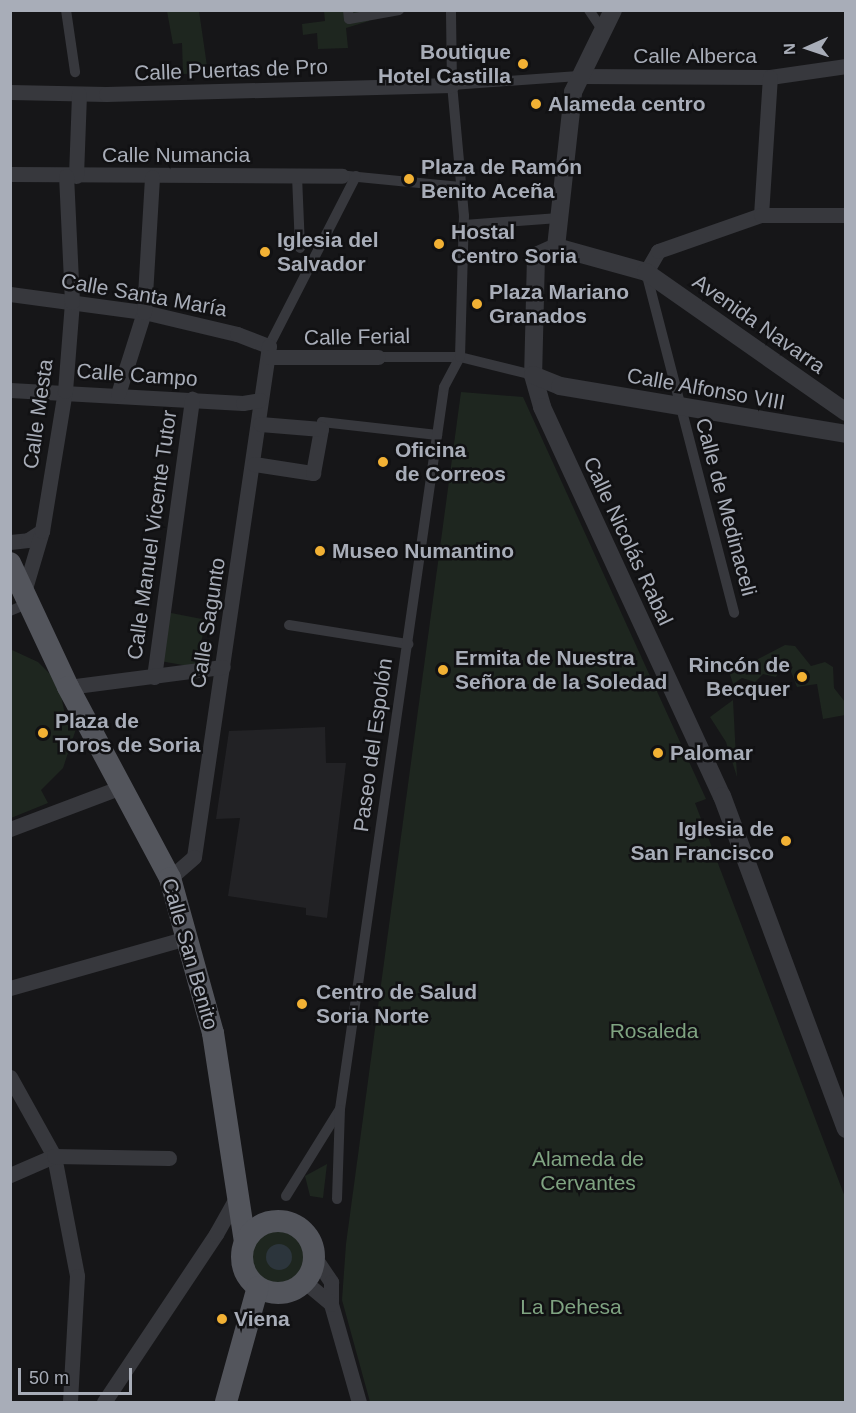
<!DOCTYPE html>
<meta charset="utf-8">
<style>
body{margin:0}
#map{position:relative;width:856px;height:1413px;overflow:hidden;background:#161618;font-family:Helvetica,sans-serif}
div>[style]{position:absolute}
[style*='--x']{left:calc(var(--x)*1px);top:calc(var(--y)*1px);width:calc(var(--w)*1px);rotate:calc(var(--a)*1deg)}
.built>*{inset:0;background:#222225}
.green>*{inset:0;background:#1e261f}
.round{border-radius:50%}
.water>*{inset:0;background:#2c353c}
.pedestrian>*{height:10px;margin:-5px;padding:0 5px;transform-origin:5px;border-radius:5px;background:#37383d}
.minor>*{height:15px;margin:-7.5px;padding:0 7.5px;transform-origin:7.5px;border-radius:7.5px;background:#37383d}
.tertiary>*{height:18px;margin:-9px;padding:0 9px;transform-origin:9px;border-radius:9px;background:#37383d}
.primary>*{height:22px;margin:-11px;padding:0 11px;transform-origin:11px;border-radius:11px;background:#53555c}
.primary>.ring{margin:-11px;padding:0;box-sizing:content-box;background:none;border:22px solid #53555c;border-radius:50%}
.dots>*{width:16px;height:16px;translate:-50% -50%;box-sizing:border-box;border:3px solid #111113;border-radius:50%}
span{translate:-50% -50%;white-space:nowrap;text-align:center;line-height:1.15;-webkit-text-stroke:5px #111113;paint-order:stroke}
.poi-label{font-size:21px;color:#a8adb8;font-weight:700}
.right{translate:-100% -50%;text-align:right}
.left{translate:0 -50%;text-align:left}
.street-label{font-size:21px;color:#a8adb8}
.park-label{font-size:21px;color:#7fa381}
.frame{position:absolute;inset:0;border:12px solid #a8adb8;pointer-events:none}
.north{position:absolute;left:778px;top:18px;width:60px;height:60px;-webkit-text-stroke:4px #111113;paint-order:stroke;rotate:267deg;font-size:16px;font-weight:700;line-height:24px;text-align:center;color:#a8adb8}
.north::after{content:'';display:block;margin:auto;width:21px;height:27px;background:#a8adb8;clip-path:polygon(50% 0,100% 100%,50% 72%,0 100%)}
.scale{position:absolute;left:18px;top:1368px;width:114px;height:27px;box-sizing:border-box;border:3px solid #a8adb8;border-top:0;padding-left:8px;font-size:18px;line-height:21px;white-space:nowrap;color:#a8adb8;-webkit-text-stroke:4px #111113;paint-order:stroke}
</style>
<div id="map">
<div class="built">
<div style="clip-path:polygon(325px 727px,326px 763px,346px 763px,327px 918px,306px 915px,306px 908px,228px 896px,240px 818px,216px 819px,229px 731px)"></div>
</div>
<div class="green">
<div style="clip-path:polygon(167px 11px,199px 11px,208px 73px,183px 74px,182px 43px,173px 44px)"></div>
<div style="clip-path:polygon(324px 11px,369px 11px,369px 21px,346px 28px,348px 48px,318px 49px,317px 33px,303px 35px,302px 24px,325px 21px)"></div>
<div style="clip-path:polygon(461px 392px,523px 397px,706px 799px,695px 803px,845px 1197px,845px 1402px,370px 1402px,342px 1300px,346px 1244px)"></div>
<div style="clip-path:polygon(166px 612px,207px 620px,194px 667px,160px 661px)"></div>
<div style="clip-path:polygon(11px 641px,12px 650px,38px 662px,50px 674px,60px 690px,67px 725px,77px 726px,63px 768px,41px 790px,48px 803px,11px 818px)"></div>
<div style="clip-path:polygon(785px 645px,795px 646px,811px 666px,825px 662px,833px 667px,834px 688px,845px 702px,845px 715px,823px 719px,817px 684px,797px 687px,790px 669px,780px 670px,776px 677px,763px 674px,755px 682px,742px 678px,733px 684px,727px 665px,739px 660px,758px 659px)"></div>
<div style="clip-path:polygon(733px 700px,737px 777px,726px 742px,710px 717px)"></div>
<div style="clip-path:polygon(327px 1164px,323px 1198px,310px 1196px,305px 1176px)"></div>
<div class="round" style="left:252px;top:1231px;width:52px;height:52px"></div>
</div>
<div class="water">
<div class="round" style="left:266px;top:1244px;width:26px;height:26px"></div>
</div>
<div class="pedestrian">
<div style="--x:66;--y:10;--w:63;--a:81.7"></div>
<div style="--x:348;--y:10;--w:9;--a:84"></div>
<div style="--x:349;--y:19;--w:51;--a:-10.2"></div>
<div style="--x:589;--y:10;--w:25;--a:56"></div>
<div style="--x:452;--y:85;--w:127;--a:-4.1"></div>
<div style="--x:297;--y:176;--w:72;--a:87.6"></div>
<div style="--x:348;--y:176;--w:113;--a:5.6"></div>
<div style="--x:464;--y:225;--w:95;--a:-4.2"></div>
<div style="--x:646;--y:272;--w:352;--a:75.5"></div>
<div style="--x:269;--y:346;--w:191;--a:-62.9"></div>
<div style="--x:378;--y:357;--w:82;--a:0"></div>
<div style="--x:460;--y:357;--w:75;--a:13.9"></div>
<div style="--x:321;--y:429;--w:7;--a:-82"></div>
<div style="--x:322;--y:422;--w:116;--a:6.4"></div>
<div style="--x:10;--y:611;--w:21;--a:-23"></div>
<div style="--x:289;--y:625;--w:121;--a:9.1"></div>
<div style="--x:286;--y:1196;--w:102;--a:-58.2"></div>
<div style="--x:340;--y:1109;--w:729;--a:-81.8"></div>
<div style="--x:444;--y:387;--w:34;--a:-62"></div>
<div style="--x:460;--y:357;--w:141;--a:-88.4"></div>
<div style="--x:464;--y:216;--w:132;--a:-95.2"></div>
<div style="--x:452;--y:85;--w:75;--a:-90.8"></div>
<div style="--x:337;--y:1199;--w:89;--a:-88.1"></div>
</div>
<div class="minor">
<div style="--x:579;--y:76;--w:191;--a:0.3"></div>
<div style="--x:770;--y:77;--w:77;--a:-8.2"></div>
<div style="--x:10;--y:92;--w:96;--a:1.2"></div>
<div style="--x:106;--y:94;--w:346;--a:-1.5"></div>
<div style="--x:10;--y:174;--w:332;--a:0.3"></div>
<div style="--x:76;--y:176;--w:82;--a:-87.9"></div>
<div style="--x:761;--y:215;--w:138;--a:-86.3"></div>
<div style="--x:646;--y:272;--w:24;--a:-60"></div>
<div style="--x:658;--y:251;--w:109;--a:-19.3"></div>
<div style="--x:761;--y:215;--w:85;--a:0"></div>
<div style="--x:10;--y:294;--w:135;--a:7.7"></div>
<div style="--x:144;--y:312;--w:96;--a:13.3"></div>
<div style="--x:237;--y:334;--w:34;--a:21"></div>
<div style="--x:269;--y:346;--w:516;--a:98.35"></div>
<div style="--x:194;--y:857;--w:32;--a:139"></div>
<div style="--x:269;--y:357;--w:109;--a:0"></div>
<div style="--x:10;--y:390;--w:233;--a:3.2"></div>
<div style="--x:243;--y:403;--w:17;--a:-10"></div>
<div style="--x:118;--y:394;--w:86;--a:-72.4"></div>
<div style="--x:144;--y:312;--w:135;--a:-86.6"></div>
<div style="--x:254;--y:464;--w:60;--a:8.7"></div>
<div style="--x:313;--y:473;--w:45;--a:-79.7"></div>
<div style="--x:321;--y:429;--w:61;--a:-175.3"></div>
<div style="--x:10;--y:542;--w:18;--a:-6"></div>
<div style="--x:28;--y:540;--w:17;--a:-33"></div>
<div style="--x:24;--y:592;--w:64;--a:-73.6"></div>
<div style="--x:42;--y:531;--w:142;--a:-80.7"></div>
<div style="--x:65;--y:391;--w:89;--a:-85.5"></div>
<div style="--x:72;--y:302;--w:126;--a:-92.7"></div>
<div style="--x:154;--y:677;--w:281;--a:-82.2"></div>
<div style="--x:68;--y:687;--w:156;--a:-7.4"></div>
<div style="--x:10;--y:829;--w:119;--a:-20.7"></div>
<div style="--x:10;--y:988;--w:184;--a:-15.8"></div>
<div style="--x:10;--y:1077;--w:90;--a:60.9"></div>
<div style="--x:54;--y:1156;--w:122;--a:79.1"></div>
<div style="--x:77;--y:1276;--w:126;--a:93.2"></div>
<div style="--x:10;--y:1175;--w:48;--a:-23.4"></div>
<div style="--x:54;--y:1156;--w:115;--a:1"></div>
<div style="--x:315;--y:1258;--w:29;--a:56"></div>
<div style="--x:331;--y:1282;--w:22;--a:90"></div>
<div style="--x:331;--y:1304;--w:102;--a:74.1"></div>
<div style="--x:305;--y:1282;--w:34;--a:40"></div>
<div style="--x:104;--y:1402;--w:202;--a:-56.3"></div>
<div style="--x:216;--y:1234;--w:47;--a:-60.7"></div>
</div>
<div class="tertiary">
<div style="--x:556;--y:247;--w:22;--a:156"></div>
<div style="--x:536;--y:256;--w:119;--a:91.4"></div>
<div style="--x:533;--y:375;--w:33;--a:74"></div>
<div style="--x:542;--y:407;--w:429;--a:65.2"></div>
<div style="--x:722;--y:796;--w:355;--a:69.6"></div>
<div style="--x:556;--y:247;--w:93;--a:15.5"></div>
<div style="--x:646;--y:272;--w:244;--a:35"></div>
<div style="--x:556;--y:247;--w:156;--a:-83.7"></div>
<div style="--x:573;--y:92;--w:91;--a:-64"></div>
<div style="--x:533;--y:375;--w:29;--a:22"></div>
<div style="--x:560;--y:386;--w:290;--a:9.5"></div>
</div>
<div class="primary">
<div style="--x:10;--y:563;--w:137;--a:64.9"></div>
<div style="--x:68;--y:687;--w:217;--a:61.9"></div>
<div style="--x:170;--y:878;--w:161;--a:74.5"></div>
<div style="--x:213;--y:1033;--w:210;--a:81.3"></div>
<div class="ring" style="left:242px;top:1221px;width:50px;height:50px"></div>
<div style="--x:226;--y:1402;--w:119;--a:-74.5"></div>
</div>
<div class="dots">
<div style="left:523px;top:64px;background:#f2b134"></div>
<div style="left:536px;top:104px;background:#f2b134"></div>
<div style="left:409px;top:179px;background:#f2b134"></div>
<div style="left:439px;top:244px;background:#f2b134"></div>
<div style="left:265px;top:252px;background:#f2b134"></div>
<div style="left:477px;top:304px;background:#f2b134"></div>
<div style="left:383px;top:462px;background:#f2b134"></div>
<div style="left:320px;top:551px;background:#f2b134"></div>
<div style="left:443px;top:670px;background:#f2b134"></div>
<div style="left:802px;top:677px;background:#f2b134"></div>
<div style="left:43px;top:733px;background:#f2b134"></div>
<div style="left:658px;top:753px;background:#f2b134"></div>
<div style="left:786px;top:841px;background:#f2b134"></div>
<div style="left:302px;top:1004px;background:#f2b134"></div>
<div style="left:222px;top:1319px;background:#f2b134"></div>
</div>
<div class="poi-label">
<span class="right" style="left:511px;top:64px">Boutique<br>Hotel Castilla</span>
<span class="left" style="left:548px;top:104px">Alameda centro</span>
<span class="left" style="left:421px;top:179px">Plaza de Ramón<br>Benito Aceña</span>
<span class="left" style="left:451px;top:244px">Hostal<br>Centro Soria</span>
<span class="left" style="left:277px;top:252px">Iglesia del<br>Salvador</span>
<span class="left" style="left:489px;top:304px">Plaza Mariano<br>Granados</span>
<span class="left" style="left:395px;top:462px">Oficina<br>de Correos</span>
<span class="left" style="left:332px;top:551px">Museo Numantino</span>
<span class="left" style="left:455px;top:670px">Ermita de Nuestra<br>Señora de la Soledad</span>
<span class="right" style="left:790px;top:677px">Rincón de<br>Becquer</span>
<span class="left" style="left:55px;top:733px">Plaza de<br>Toros de Soria</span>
<span class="left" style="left:670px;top:753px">Palomar</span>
<span class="right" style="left:774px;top:841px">Iglesia de<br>San Francisco</span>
<span class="left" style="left:316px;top:1004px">Centro de Salud<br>Soria Norte</span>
<span class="left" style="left:234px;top:1319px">Viena</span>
</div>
<div class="street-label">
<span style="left:695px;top:56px">Calle Alberca</span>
<span style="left:231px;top:70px;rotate:-2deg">Calle Puertas de Pro</span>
<span style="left:176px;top:155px">Calle Numancia</span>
<span style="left:144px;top:295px;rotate:10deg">Calle Santa María</span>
<span style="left:759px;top:324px;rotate:35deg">Avenida Navarra</span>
<span style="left:357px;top:337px;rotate:-1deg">Calle Ferial</span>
<span style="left:137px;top:375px;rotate:4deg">Calle Campo</span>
<span style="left:706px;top:389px;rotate:10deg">Calle Alfonso VIII</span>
<span style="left:38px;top:414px;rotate:-82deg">Calle Mesta</span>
<span style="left:726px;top:507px;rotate:75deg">Calle de Medinaceli</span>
<span style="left:152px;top:535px;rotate:-82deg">Calle Manuel Vicente Tutor</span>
<span style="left:628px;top:541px;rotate:65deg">Calle Nicolás Rabal</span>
<span style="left:208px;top:623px;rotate:-81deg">Calle Sagunto</span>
<span style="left:373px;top:745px;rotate:-82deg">Paseo del Espolón</span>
<span style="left:190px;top:954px;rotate:74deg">Calle San Benito</span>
</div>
<div class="park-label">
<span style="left:654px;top:1031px">Rosaleda</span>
<span style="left:588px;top:1171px">Alameda de<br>Cervantes</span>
<span style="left:571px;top:1307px">La Dehesa</span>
</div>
<div class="frame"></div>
<div class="north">N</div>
<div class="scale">50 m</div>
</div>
